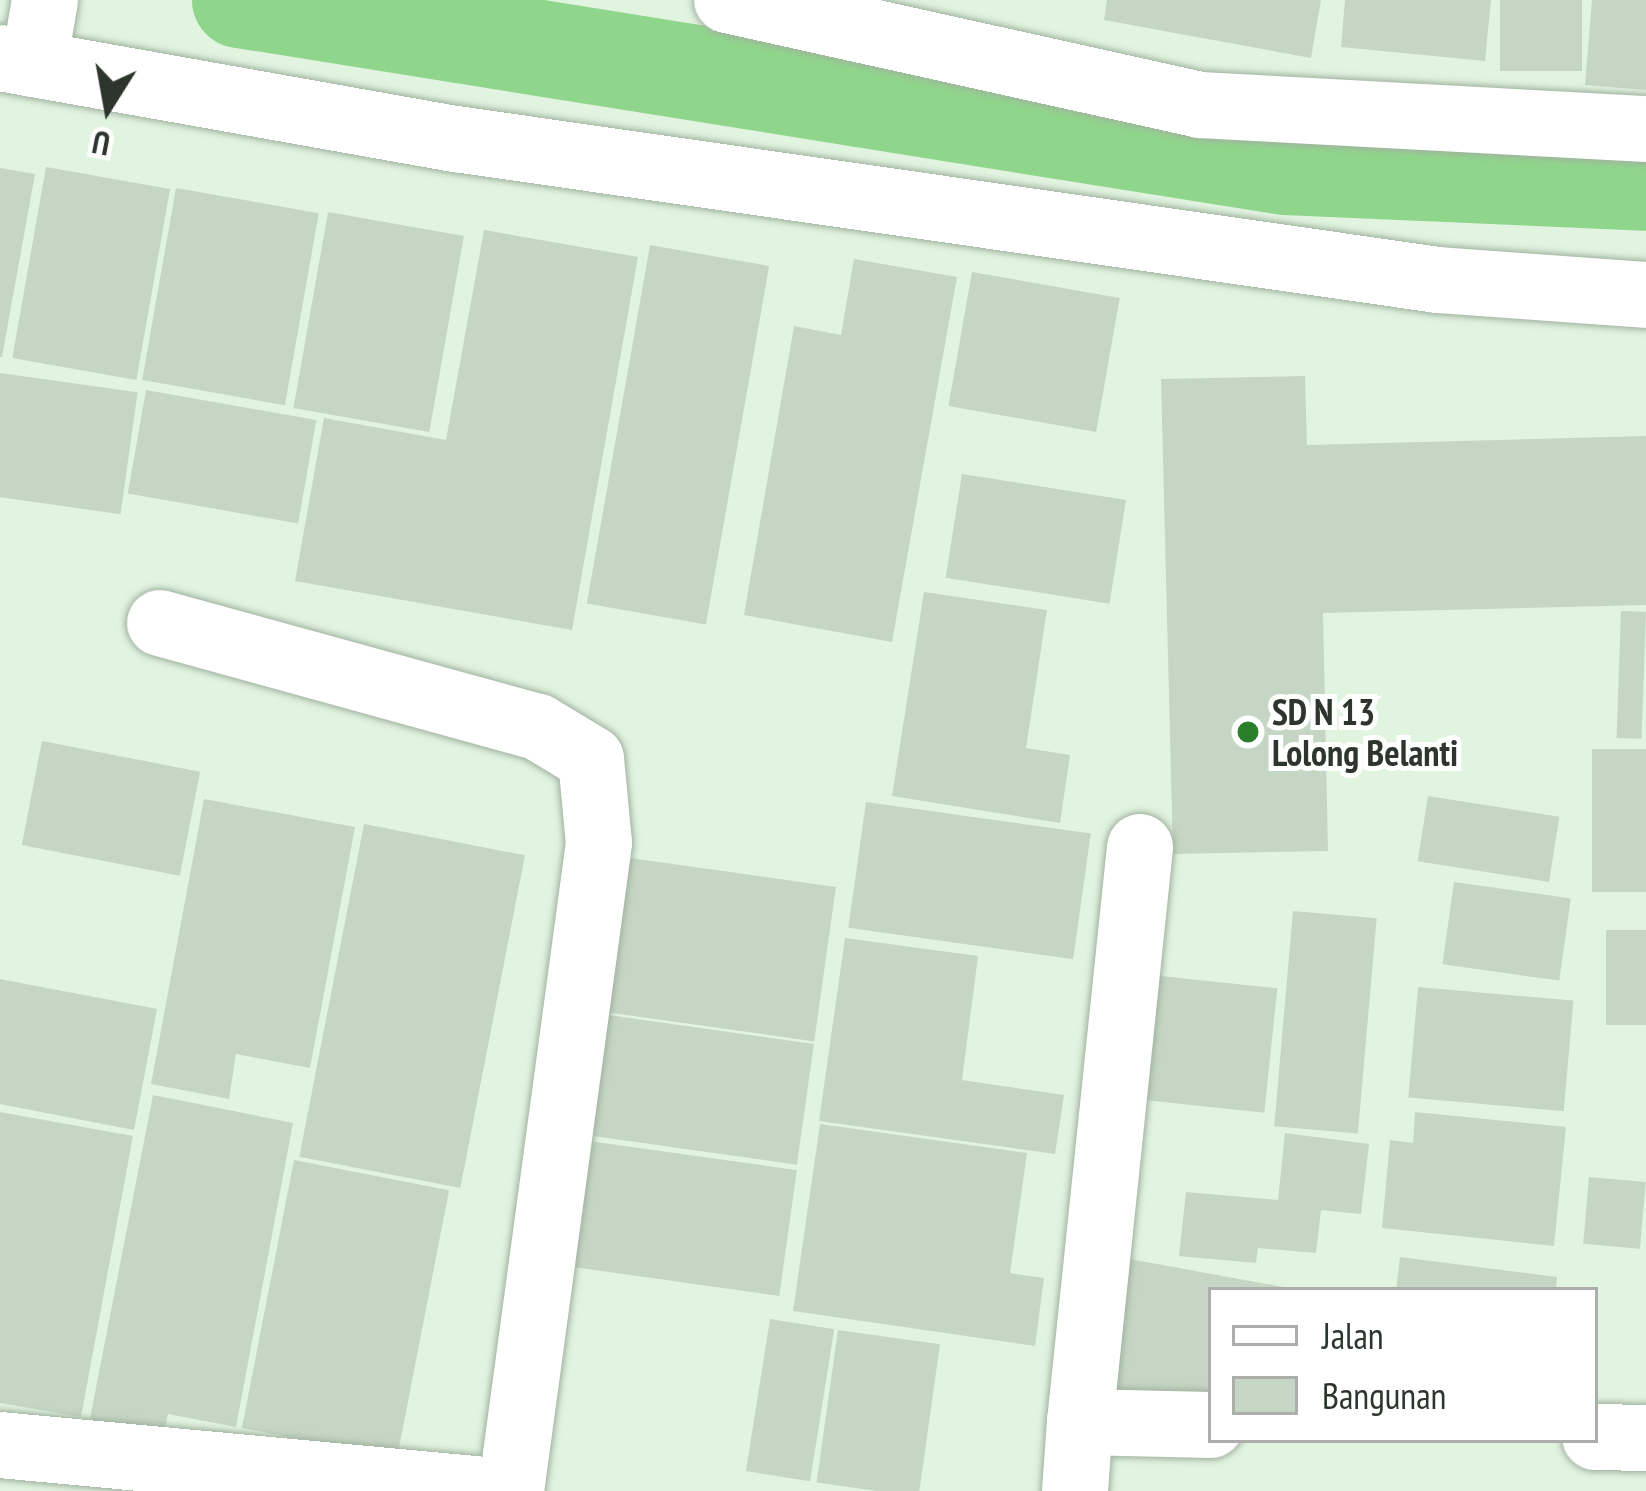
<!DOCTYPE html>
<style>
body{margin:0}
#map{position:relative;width:1646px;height:1491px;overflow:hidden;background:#e1f4e0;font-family:"PT Sans Narrow",sans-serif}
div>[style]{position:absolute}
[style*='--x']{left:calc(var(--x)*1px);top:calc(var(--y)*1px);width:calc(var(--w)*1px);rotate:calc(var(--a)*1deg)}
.canal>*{height:96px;margin:-48px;padding:0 48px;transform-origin:48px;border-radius:48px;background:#90d58c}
.building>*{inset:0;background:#c5d7c4;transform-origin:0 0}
.roads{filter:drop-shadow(0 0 3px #a1b2a0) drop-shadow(0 0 3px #a1b2a0)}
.minor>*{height:66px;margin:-33px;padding:0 33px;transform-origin:33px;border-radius:33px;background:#fff}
.dots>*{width:33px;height:33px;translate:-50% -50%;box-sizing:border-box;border:6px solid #fff;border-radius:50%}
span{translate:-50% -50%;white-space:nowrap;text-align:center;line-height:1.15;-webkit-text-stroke:10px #fff;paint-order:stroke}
.poi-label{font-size:36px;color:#2e352e;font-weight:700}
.left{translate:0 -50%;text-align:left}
.legend{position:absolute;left:1208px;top:1287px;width:390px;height:156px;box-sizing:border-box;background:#fff;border:3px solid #abaeab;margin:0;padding:15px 21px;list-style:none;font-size:36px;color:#2e352e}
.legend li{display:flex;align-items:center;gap:24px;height:60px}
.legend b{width:60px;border:3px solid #abaeab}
.north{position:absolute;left:48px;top:48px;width:120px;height:120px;-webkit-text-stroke:9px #fff;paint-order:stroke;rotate:191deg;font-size:33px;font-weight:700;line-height:48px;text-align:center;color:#2e352e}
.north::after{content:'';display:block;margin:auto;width:42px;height:54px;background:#2e352e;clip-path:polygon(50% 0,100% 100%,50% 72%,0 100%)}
</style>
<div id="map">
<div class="canal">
<div style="--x:240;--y:0;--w:1058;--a:9.08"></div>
<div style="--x:1285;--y:167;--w:361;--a:2.5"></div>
</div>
<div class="building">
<div style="clip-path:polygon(1107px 0,1321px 0,1311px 58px,1104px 20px)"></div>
<div style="clip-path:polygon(1345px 0,1491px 0,1485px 61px,1341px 47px)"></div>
<div style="left:1500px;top:0;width:82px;height:71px"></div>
<div style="clip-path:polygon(1592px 0,1646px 0,1646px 90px,1585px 85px)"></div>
<div style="left:46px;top:167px;width:126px;height:194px;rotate:10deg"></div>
<div style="clip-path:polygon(0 168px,35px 174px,2px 357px,0 357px)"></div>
<div style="left:176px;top:188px;width:145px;height:195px;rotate:10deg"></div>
<div style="left:328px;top:212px;width:138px;height:199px;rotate:10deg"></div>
<div style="clip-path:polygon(484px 230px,638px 257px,572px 630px,295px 581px,324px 418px,446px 440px)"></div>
<div style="left:650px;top:245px;width:121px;height:364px;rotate:10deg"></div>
<div style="clip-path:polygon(854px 259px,957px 277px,892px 642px,744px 615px,794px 326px,841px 335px)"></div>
<div style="left:972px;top:272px;width:150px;height:136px;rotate:10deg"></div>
<div style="left:0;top:373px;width:139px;height:123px;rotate:8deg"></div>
<div style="clip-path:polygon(1305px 376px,1307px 445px,1646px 436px,1646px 605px,1323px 613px,1328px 851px,1173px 854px,1161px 379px)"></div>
<div style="left:146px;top:390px;width:173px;height:105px;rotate:10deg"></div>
<div style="left:962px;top:474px;width:166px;height:105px;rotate:9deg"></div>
<div style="clip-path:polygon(924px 592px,1047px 610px,1026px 748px,1070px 755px,1060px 823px,892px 796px)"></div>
<div style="left:1621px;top:611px;width:25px;height:127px;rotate:2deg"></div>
<div style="left:42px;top:741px;width:161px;height:106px;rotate:11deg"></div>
<div style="left:1592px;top:749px;width:54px;height:143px"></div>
<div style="left:1428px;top:796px;width:133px;height:66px;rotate:9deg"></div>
<div style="clip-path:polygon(204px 799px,355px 827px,310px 1068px,236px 1054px,229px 1099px,151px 1084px)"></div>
<div style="left:866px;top:802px;width:227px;height:127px;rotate:8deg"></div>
<div style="left:364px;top:824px;width:164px;height:339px;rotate:11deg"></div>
<div style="left:623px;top:857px;width:215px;height:156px;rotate:8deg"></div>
<div style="left:1454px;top:882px;width:118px;height:83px;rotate:8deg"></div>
<div style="left:1293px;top:911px;width:84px;height:216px;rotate:5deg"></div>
<div style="left:1606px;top:930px;width:40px;height:95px"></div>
<div style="clip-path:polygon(845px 938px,978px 956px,962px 1080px,1064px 1095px,1055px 1154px,819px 1121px)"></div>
<div style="left:1160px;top:976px;width:118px;height:125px;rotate:6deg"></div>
<div style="clip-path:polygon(0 979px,157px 1009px,134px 1130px,0 1104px)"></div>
<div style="left:1418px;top:987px;width:156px;height:111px;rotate:5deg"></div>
<div style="left:601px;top:1014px;width:215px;height:122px;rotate:8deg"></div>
<div style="clip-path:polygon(153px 1095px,293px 1123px,236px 1427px,168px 1414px,161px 1447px,87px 1434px)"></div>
<div style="clip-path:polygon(0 1112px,133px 1136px,81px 1417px,0 1403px)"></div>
<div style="clip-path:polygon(1415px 1112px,1566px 1127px,1554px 1246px,1382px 1228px,1390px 1140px,1413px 1143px)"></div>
<div style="clip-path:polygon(820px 1124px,1027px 1153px,1010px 1273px,1044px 1278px,1035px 1346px,793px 1311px)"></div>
<div style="clip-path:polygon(1285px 1133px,1369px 1144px,1361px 1214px,1321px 1210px,1316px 1253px,1258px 1248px,1256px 1263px,1179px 1256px,1186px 1192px,1278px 1200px)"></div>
<div style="left:582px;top:1140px;width:217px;height:127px;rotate:8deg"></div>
<div style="left:294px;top:1160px;width:158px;height:273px;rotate:11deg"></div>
<div style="left:1589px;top:1177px;width:57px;height:67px;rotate:5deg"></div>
<div style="clip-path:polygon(1400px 1257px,1557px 1277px,1556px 1290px,1396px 1290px)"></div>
<div style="clip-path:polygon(1124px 1258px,1289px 1288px,1211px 1290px,1211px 1410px,1101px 1392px)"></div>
<div style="left:770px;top:1319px;width:65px;height:154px;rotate:9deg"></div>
<div style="left:838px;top:1330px;width:103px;height:154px;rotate:8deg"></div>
</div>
<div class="roads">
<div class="minor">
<div style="--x:727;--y:0;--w:485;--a:12.5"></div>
<div style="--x:1201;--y:105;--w:446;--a:3.1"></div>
<div style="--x:0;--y:58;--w:463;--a:10.1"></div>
<div style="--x:456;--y:139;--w:992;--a:8.17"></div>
<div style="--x:1438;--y:280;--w:209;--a:4.1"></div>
<div style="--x:34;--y:64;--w:65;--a:-80.2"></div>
<div style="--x:160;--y:623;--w:392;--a:15.4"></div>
<div style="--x:538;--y:727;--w:62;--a:31.1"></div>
<div style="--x:591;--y:759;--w:84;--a:84.6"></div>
<div style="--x:599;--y:843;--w:654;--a:97.73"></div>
<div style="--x:1080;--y:1422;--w:578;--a:-84.04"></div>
<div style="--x:1595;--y:1437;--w:51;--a:1.1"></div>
<div style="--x:0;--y:1445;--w:494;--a:5.3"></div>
<div style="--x:1075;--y:1491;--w:69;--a:-85.9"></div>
<div style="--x:1080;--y:1422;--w:131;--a:1.3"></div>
</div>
</div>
<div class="dots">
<div style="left:1248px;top:732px;background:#2b7f2b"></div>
</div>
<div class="poi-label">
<span class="left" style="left:1272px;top:732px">SD N 13<br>Lolong Belanti</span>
</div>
<ul class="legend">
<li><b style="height:15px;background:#fff"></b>Jalan</li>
<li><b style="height:33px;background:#c5d7c4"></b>Bangunan</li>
</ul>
<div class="north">U</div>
</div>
